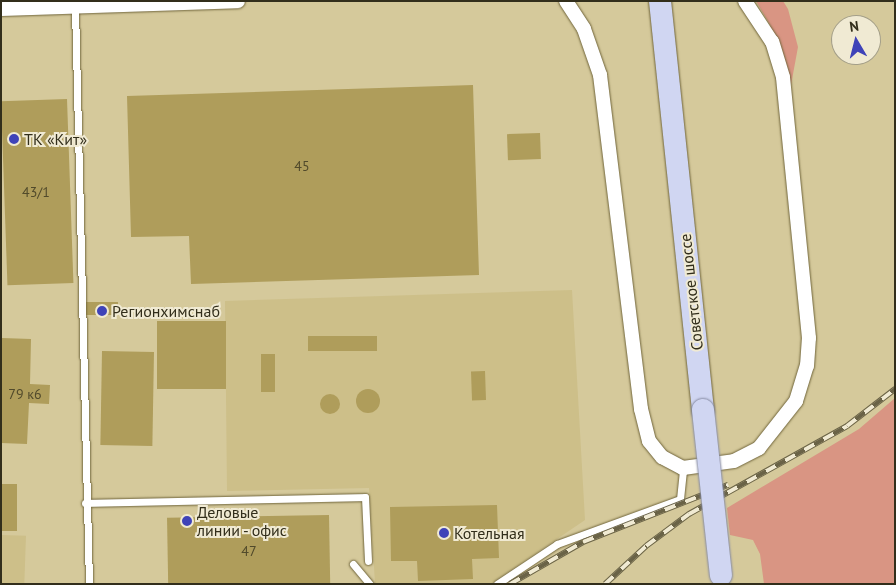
<!DOCTYPE html>
<meta charset="utf-8">
<style>
body{margin:0}
#map{position:relative;width:896px;height:585px;overflow:hidden;background:#d5c99b;font-family:"PT Sans",sans-serif}
div>[style]{position:absolute}
[style*='--x']{left:calc(var(--x)*1px);top:calc(var(--y)*1px);width:calc(var(--w)*1px);rotate:calc(var(--a)*1deg)}
.built>*{inset:0;background:#cdbf89;transform-origin:0 0}
.green>*{inset:0;background:#d99583}
.building>*{inset:0;background:#af9d5b;transform-origin:0 0}
.round{border-radius:50%}
.roads{filter:drop-shadow(0 0 1px #70653b) drop-shadow(0 0 1px #70653b)}
.service>*{height:7px;margin:-3.5px;padding:0 3.5px;transform-origin:3.5px;border-radius:3.5px;background:#fff}
.minor>*{height:14px;margin:-7px;padding:0 7px;transform-origin:7px;border-radius:7px;background:#fff}
.primary>*{height:22px;margin:-11px;padding:0 11px;transform-origin:11px;border-radius:11px;background:#d0d6f2}
.rail>*{height:5.5px;margin-top:-2.75px;transform-origin:0;background:repeating-linear-gradient(90deg,#f0ead3 0 11px,#6a6347 0 22px);box-sizing:border-box;border-block:1px solid #6a6347}
.bridges{filter:drop-shadow(0 0 1px #858aa2) drop-shadow(0 0 1px #858aa2)}
.primary-bridge>*{height:22px;margin:-11px;padding:0 11px;transform-origin:11px;border-radius:11px;background:#d0d6f2}
.dots>*{width:14px;height:14px;translate:-50% -50%;box-sizing:border-box;border:2px solid #f0ead3;border-radius:50%}
span{translate:-50% -50%;white-space:nowrap;text-align:center;line-height:1.15;-webkit-text-stroke:4px #f0ead3;paint-order:stroke}
.number-label{font-size:14px;color:#514a2b}
.number-label span{-webkit-text-stroke-width:0}
.poi-label{font-size:16px;color:#322e1b}
.left{translate:0 -50%;text-align:left}
.street-label{font-size:16px;color:#322e1b}
.frame{position:absolute;inset:0;border:2px solid #322e1b;pointer-events:none}
.north{position:absolute;left:831px;top:15px;width:50px;height:50px;box-sizing:border-box;background:#f0ead3;border:1px solid #a49f89;border-radius:50%;rotate:352deg;font-size:14px;font-weight:700;line-height:20px;text-align:center;color:#322e1b}
.north::after{content:'';display:block;margin:auto;width:18px;height:22px;background:#3f43b8;clip-path:polygon(50% 0,100% 100%,50% 72%,0 100%)}
</style>
<div id="map">
<div class="built">
<div style="clip-path:polygon(572px 290px,585px 520px,492px 583px,375px 583px,369px 488px,227px 491px,225px 301px)"></div>
<div style="left:1px;top:535px;width:25px;height:49px;rotate:2deg"></div>
</div>
<div class="green">
<div style="clip-path:polygon(756px 1px,783px 1px,788px 9px,798px 47px,791px 85px,770px 25px)"></div>
<div style="clip-path:polygon(895px 398px,895px 584px,764px 584px,760px 554px,753px 540px,730px 535px,727px 508px,859px 429px)"></div>
</div>
<div class="building">
<div style="clip-path:polygon(473px 85px,479px 275px,191px 284px,189px 236px,131px 237px,127px 96px)"></div>
<div style="left:67px;top:99px;width:184px;height:66px;rotate:88deg"></div>
<div style="left:540px;top:133px;width:26px;height:33px;rotate:88deg"></div>
<div style="left:118px;top:302px;width:13px;height:32px;rotate:90deg"></div>
<div style="left:157px;top:321px;width:69px;height:68px"></div>
<div style="left:377px;top:336px;width:15px;height:69px;rotate:90deg"></div>
<div style="clip-path:polygon(2px 338px,31px 339px,30px 384px,50px 385px,49px 404px,29px 403px,27px 444px,1px 443px)"></div>
<div style="left:102px;top:351px;width:52px;height:94px;rotate:1deg"></div>
<div style="left:261px;top:354px;width:14px;height:38px"></div>
<div style="left:485px;top:371px;width:29px;height:14px;rotate:88deg"></div>
<div class="round" style="left:356px;top:389px;width:24px;height:24px"></div>
<div class="round" style="left:320px;top:394px;width:20px;height:20px"></div>
<div style="left:1px;top:484px;width:16px;height:47px"></div>
<div style="clip-path:polygon(497px 505px,499px 558px,472px 559px,473px 579px,418px 581px,417px 561px,391px 561px,390px 507px)"></div>
<div style="left:329px;top:515px;width:69px;height:162px;rotate:89deg"></div>
</div>
<div class="roads">
<div class="service">
<div style="--x:75;--y:7;--w:577;--a:88.61"></div>
<div style="--x:85;--y:503;--w:280;--a:-1.2"></div>
<div style="--x:365;--y:497;--w:64;--a:87.3"></div>
<div style="--x:353;--y:564;--w:26;--a:50"></div>
<div style="--x:497;--y:584;--w:72;--a:-33.7"></div>
<div style="--x:557;--y:544;--w:131;--a:-20.1"></div>
<div style="--x:680;--y:499;--w:31;--a:-84"></div>
</div>
<div class="minor">
<div style="--x:566;--y:1;--w:33;--a:57"></div>
<div style="--x:584;--y:29;--w:49;--a:70.8"></div>
<div style="--x:600;--y:75;--w:337;--a:83"></div>
<div style="--x:641;--y:409;--w:33;--a:76"></div>
<div style="--x:649;--y:441;--w:21;--a:51"></div>
<div style="--x:662;--y:457;--w:24;--a:28"></div>
<div style="--x:683;--y:468;--w:51;--a:-7.8"></div>
<div style="--x:734;--y:461;--w:28;--a:-27"></div>
<div style="--x:759;--y:448;--w:60;--a:-51.8"></div>
<div style="--x:796;--y:401;--w:37;--a:-73"></div>
<div style="--x:807;--y:366;--w:28;--a:-86"></div>
<div style="--x:809;--y:338;--w:262;--a:-95.7"></div>
<div style="--x:783;--y:77;--w:37;--a:-107"></div>
<div style="--x:772;--y:42;--w:49;--a:-123.4"></div>
<div style="--x:1;--y:9;--w:237;--a:-1.9"></div>
</div>
<div class="primary">
<div style="--x:660;--y:1;--w:411;--a:84"></div>
</div>
</div>
<div class="rail">
<div style="--x:510;--y:584;--w:84;--a:-29.9"></div>
<div style="--x:583;--y:542;--w:156;--a:-21.5"></div>
<div style="--x:605;--y:584;--w:56;--a:-42.8"></div>
<div style="--x:646;--y:546;--w:54;--a:-36.7"></div>
<div style="--x:689;--y:514;--w:181;--a:-29.1"></div>
<div style="--x:847;--y:426;--w:61;--a:-37.6"></div>
</div>
<div class="bridges">
<div class="primary-bridge">
<div style="--x:703;--y:410;--w:166;--a:83.8"></div>
</div>
</div>
<div class="dots">
<div style="left:14px;top:139px;background:#3f43b8"></div>
<div style="left:102px;top:311px;background:#3f43b8"></div>
<div style="left:187px;top:521px;background:#3f43b8"></div>
<div style="left:444px;top:533px;background:#3f43b8"></div>
</div>
<div class="number-label">
<span style="left:302px;top:166px">45</span>
<span style="left:36px;top:192px">43/1</span>
<span style="left:25px;top:394px">79 к6</span>
<span style="left:249px;top:551px">47</span>
</div>
<div class="poi-label">
<span class="left" style="left:24px;top:139px">ТК «Кит»</span>
<span class="left" style="left:112px;top:311px">Регионхимснаб</span>
<span class="left" style="left:197px;top:521px">Деловые<br>линии - офис</span>
<span class="left" style="left:454px;top:533px">Котельная</span>
</div>
<div class="street-label">
<span style="left:691px;top:292px;rotate:-96deg">Советское шоссе</span>
</div>
<div class="frame"></div>
<div class="north">N</div>
</div>
